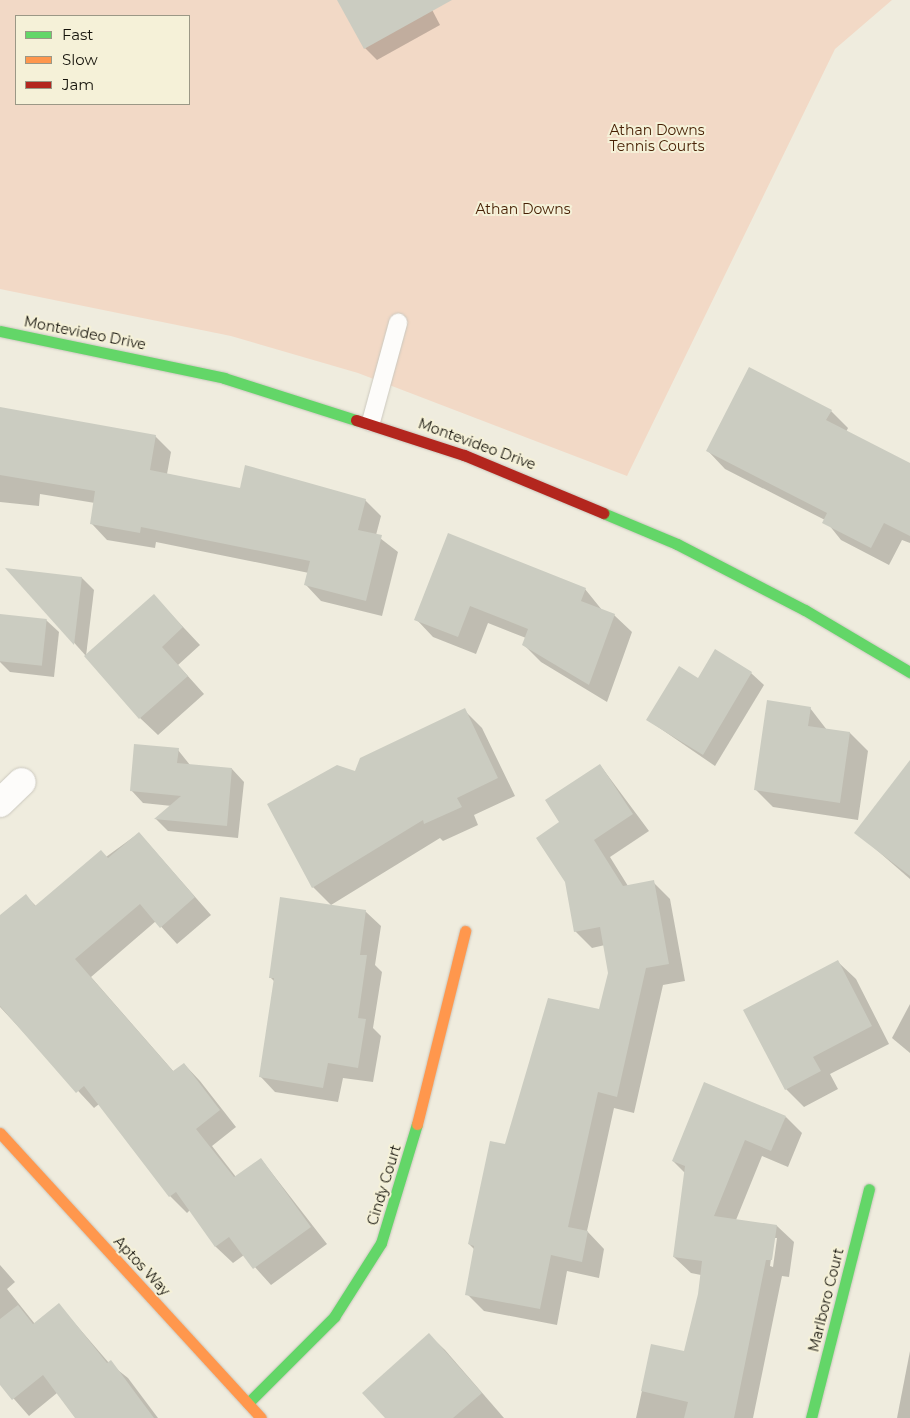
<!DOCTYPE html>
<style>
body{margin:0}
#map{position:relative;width:910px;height:1418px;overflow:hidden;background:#efecde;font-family:Montserrat,sans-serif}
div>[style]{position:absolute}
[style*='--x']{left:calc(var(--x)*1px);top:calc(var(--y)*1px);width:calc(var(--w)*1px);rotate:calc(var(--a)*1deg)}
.green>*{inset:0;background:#f2d9c6}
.shadow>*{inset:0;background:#0003}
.building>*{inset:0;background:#cbccc1;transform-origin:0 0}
.roads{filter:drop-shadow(0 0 1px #cbc8be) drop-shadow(0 0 1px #cbc8be)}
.lane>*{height:18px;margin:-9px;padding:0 9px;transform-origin:9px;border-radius:9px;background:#fdfcfa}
.street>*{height:28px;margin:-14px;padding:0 14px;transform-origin:14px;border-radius:14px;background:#fdfcfa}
.fast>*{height:11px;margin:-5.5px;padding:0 5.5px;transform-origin:5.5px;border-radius:5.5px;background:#63d668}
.slow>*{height:11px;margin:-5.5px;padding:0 5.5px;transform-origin:5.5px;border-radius:5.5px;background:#ff974d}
.jam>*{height:11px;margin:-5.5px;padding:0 5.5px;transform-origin:5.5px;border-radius:5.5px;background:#b3261e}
span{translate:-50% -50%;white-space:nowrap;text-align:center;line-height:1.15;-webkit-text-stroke:4px #f5f1d8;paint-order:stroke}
.park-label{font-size:14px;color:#472004}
.street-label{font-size:14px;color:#15130b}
.legend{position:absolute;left:15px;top:15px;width:175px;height:90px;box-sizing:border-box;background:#f5f1d8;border:1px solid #9b9886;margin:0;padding:6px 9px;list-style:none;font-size:15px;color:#15130b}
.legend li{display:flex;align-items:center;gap:10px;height:25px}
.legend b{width:25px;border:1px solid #9b9886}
</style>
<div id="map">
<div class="green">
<div style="clip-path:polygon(evenodd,0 0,892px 0,835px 49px,627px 476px,358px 373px,231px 336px,0 289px,0 0,16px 16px,189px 16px,189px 104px,16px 104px,16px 16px)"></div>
</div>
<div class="shadow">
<div style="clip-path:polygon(354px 0,427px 0,440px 25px,377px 60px,365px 48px)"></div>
<div style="clip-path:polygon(0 410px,155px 436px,171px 452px,167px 474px,241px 490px,246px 467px,365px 500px,381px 516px,376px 535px,398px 552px,382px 616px,321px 601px,306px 585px,309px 573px,156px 542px,155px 548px,107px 540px,92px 524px,95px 503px,40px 494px,39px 506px,0 502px)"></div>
<div style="clip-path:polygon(831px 411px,848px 428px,846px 432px,910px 464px,910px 543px,902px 540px,889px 565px,841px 540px,825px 520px,725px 469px,708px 451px)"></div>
<div style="clip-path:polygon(449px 535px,585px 589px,602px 610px,614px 615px,632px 632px,607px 702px,541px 662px,523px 644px,526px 638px,488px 623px,476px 654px,433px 637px,416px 619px)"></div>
<div style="clip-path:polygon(8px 569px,82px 578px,94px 590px,86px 656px)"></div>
<div style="clip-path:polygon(154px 596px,200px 645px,178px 665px,204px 694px,158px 735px,140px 718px)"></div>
<div style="clip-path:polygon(46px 620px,59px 632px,54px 677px,10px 672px,0 662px,0 639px)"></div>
<div style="clip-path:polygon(751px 673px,764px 685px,715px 766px,648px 720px,698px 680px)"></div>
<div style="clip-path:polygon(810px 708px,827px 730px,850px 733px,868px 751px,858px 820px,773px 807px,756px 790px)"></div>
<div style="clip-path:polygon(464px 710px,482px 728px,515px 796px,474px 815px,478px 825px,443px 841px,440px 838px,331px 905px,313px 887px,355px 772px)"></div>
<div style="clip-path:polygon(178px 750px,190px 765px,232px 769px,244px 782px,238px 838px,168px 831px,156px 819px,172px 806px,143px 803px,131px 790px)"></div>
<div style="clip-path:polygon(600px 765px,649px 831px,610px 857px,628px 886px,653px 882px,670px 899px,685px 981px,663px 985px,634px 1113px,614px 1108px,587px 1231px,604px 1249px,599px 1278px,567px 1271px,557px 1325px,484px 1311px,467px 1294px,475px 1250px,469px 1244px,506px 1146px,600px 1011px,610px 973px,605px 945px,592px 948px,575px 931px,561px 823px)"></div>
<div style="clip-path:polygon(910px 768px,910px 879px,856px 832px)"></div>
<div style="clip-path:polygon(139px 833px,211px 915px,177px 944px,156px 921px,91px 977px,174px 1072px,184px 1064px,200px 1081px,236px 1127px,212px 1146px,236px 1177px,261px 1159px,327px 1244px,271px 1285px,244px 1255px,233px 1263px,216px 1247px,190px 1210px,187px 1213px,170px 1196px,99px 1104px,94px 1108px,0 1007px,0 916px,26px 896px,37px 907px)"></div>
<div style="clip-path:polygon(365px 911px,381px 926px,375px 965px,382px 972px,373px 1028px,381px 1036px,373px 1082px,343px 1078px,338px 1102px,275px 1092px,260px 1076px,275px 982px,270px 977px)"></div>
<div style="clip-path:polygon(838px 962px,856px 979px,889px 1044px,830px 1074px,838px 1089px,804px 1107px,786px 1089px)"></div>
<div style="clip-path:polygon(910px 1004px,910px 1053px,892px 1038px)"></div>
<div style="clip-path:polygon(evenodd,786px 1117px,802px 1133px,788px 1167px,762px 1156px,736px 1220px,777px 1226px,794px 1242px,789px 1277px,782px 1276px,753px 1418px,636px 1418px,652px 1345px,685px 1353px,699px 1294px,701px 1275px,691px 1273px,674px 1257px,685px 1173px,673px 1161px,786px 1117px,774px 1238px,777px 1238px,773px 1267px,770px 1266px,774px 1238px)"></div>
<div style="clip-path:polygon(0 1265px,15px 1282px,7px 1289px,35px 1324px,59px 1305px,109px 1363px,128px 1378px,158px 1418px,76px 1418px,57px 1393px,29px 1416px,0 1383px)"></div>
<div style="clip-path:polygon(429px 1335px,445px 1350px,504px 1418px,386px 1418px)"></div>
<div style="clip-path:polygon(910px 1351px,910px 1418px,897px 1418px)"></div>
</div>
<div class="building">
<div style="clip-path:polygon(337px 0,452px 0,364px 49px)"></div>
<div style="clip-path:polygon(749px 367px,832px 410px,826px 420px,910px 463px,910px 536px,884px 523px,871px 548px,822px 523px,827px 513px,706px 451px)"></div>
<div style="clip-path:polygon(0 407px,156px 435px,150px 470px,240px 488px,245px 465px,366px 499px,358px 530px,382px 535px,366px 601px,304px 585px,310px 561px,141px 527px,140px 533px,90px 524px,95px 491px,0 475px)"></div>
<div style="clip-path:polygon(448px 533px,586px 588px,581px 601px,615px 614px,589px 685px,522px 645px,528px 629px,470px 606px,458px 637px,414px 620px)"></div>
<div style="clip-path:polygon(5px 568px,82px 577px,74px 645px)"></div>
<div style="clip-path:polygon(154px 594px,183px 627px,162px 647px,188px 676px,139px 719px,84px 656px)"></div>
<div style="left:0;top:614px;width:47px;height:47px;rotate:6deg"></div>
<div style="clip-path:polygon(715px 649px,752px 672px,703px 755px,646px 720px,679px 666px,698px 678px)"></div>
<div style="clip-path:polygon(767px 700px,811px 707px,808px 726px,850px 732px,840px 803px,754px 790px)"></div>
<div style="clip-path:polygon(465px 708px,498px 778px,457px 798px,462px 807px,424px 824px,423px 820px,312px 888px,267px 804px,337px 765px,355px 771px,360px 758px)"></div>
<div style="clip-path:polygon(134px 744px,179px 748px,177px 763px,232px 768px,227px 826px,154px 819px,181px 796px,130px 791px)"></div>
<div style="clip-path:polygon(910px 760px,910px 876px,854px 833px)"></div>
<div style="clip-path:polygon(600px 764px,633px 814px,594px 840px,623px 886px,654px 880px,669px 964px,646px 968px,617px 1097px,598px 1092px,568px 1227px,588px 1231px,582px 1262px,551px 1255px,540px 1309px,465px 1295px,474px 1246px,468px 1244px,490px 1141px,505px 1144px,548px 998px,599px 1009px,608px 973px,600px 927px,574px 932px,565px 882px,536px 838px,559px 822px,545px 800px)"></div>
<div style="clip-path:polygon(139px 832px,195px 897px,160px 928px,140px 904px,75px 959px,173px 1071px,184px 1063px,220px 1110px,196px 1129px,234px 1177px,261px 1158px,311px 1227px,253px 1269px,229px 1237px,215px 1247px,176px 1192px,169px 1197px,84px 1086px,76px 1093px,0 1006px,0 915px,26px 894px,35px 906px,101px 850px,108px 858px)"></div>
<div style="clip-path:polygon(280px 897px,366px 910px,360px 955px,367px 955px,358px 1018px,366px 1019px,358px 1068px,328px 1063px,323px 1088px,259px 1077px,274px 978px,269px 978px)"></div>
<div style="clip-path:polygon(838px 960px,872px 1026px,813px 1057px,821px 1071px,785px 1090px,743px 1010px)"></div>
<div style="clip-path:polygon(704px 1082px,786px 1116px,771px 1151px,745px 1140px,714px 1216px,777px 1225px,772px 1260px,766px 1260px,734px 1418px,684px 1418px,688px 1402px,641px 1391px,651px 1344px,684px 1351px,698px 1294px,702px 1261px,673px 1257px,685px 1166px,672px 1161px)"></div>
<div style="clip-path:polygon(59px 1303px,107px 1363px,111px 1360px,154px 1418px,75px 1418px,43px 1375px,12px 1400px,0 1385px,0 1319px,18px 1305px,33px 1324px)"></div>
<div style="clip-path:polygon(429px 1333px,482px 1393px,453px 1418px,385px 1418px,362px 1393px)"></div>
</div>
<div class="roads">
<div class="lane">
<div style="--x:371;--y:422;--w:103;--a:-74.7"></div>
</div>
<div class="street">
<div style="--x:0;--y:803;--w:30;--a:-44"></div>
</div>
<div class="fast">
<div style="--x:0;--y:331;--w:229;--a:11.8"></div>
<div style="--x:224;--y:378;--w:139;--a:17.7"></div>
<div style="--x:603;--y:513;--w:80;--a:22.7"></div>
<div style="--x:677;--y:544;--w:144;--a:27.3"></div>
<div style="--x:805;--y:610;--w:122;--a:30.6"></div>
<div style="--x:248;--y:1403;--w:122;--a:-45"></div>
<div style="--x:334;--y:1317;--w:88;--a:-57.6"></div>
<div style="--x:381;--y:1243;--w:124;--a:-73.2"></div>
<div style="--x:811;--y:1418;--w:236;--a:-75.8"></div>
</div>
<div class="slow">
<div style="--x:417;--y:1124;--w:199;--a:-76"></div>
<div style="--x:0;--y:1133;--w:386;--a:47.5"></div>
</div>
<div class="jam">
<div style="--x:356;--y:420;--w:114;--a:18"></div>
<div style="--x:464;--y:455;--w:151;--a:22.6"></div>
</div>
</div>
<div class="park-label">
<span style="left:657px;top:138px">Athan Downs<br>Tennis Courts</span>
<span style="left:523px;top:209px">Athan Downs</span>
</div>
<div class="street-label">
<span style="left:85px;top:333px;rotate:11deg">Montevideo Drive</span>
<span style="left:477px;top:444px;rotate:20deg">Montevideo Drive</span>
<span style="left:384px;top:1185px;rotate:-73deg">Cindy Court</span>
<span style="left:142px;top:1266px;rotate:47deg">Aptos Way</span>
<span style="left:826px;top:1300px;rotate:-76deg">Marlboro Court</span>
</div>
<ul class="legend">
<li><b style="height:6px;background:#63d668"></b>Fast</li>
<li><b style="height:6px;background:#ff974d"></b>Slow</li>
<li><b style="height:6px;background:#b3261e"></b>Jam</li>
</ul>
</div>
